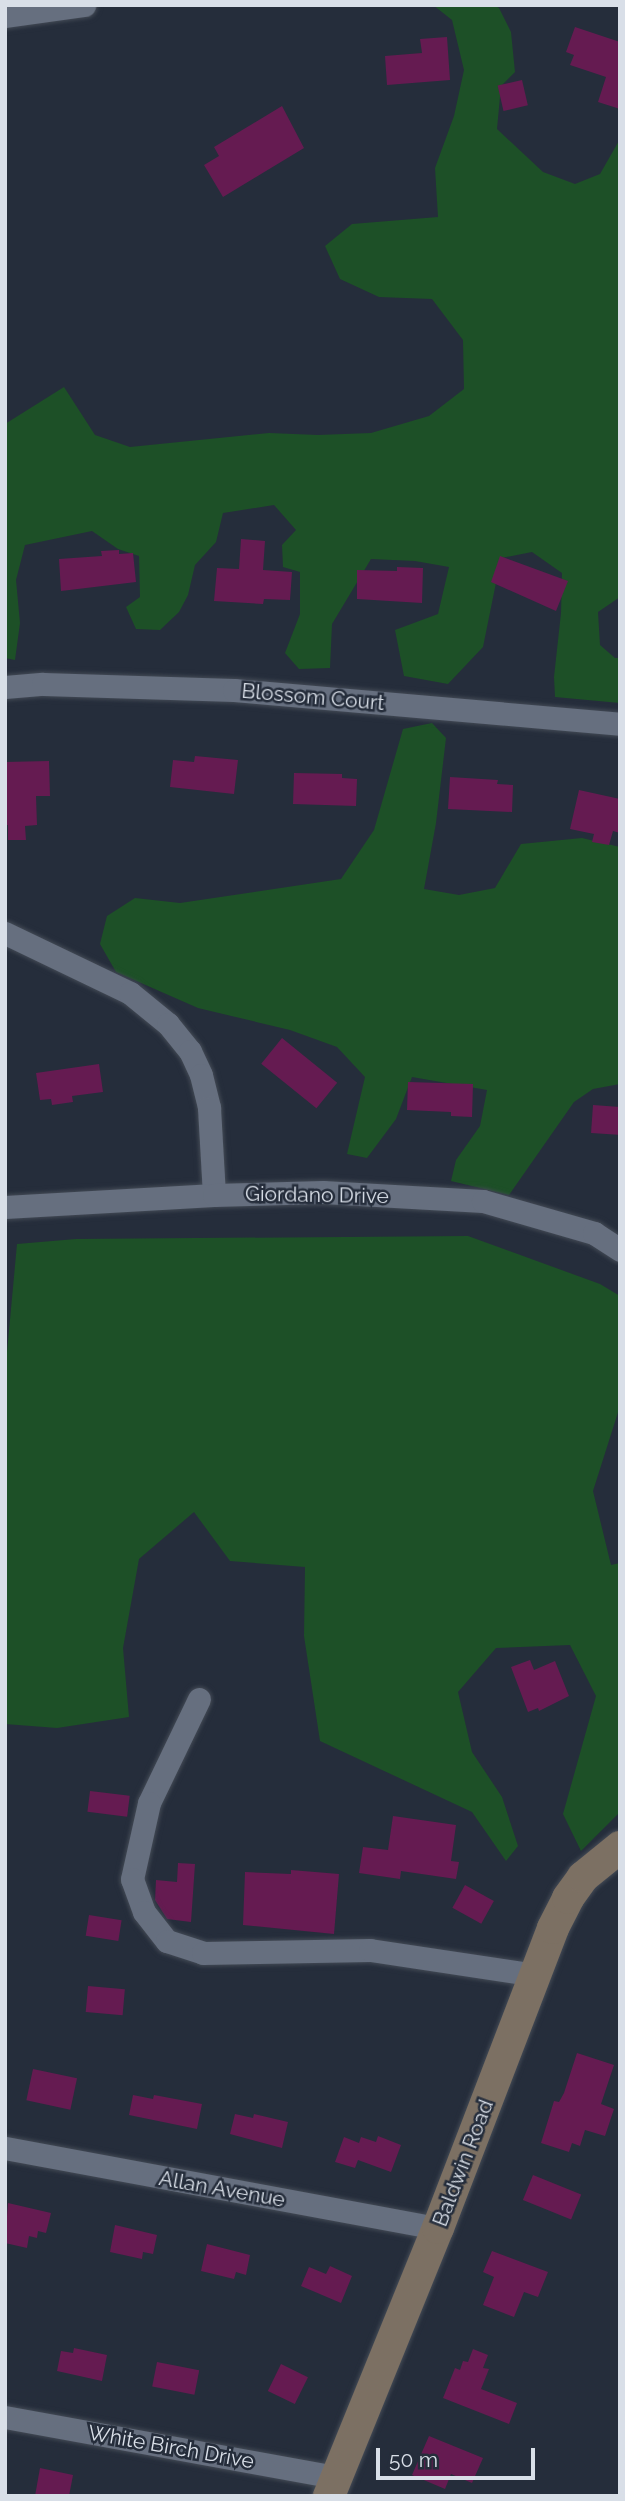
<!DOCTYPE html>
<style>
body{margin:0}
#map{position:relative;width:625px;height:2501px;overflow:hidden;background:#252d3b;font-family:Raleway,sans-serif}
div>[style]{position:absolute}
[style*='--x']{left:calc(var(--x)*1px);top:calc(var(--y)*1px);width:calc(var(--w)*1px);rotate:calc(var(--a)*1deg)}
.green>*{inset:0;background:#1d5027}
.building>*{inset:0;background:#651b51;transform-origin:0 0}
.roads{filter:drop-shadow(0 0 2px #434a55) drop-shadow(0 0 2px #434a55)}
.street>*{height:23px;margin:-11.5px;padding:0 11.5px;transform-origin:11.5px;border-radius:11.5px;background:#666f7f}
.secondary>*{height:32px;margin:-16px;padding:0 16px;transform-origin:16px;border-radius:16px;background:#7c7063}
span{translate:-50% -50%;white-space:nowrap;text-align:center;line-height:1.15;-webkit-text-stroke:5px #252d3b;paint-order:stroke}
.street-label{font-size:21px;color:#d9dfe8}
.frame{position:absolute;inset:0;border:7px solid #d9dfe8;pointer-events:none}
.scale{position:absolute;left:376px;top:2448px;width:159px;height:32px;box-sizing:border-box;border:4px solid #d9dfe8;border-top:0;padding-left:9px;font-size:21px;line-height:24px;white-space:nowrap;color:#d9dfe8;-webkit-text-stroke:5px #252d3b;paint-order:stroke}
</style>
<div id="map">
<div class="green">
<div style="clip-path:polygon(433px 5px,494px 5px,499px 8px,511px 32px,515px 72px,501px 86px,497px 129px,543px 172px,575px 184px,600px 174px,620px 139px,620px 597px,598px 612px,600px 645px,615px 658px,620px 658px,620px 703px,555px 697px,554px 677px,561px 613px,562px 573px,532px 552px,501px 558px,483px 647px,448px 684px,404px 676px,395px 630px,438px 614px,449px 567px,415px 561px,371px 559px,332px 624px,330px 668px,299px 669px,285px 653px,300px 614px,300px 572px,283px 567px,282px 545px,296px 530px,274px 505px,223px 513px,216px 542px,195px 565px,188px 595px,179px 612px,160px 630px,136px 629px,126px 607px,140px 597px,139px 556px,118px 549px,92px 531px,25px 545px,16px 580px,20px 623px,15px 660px,5px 658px,5px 424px,64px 387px,95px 435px,130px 447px,269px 433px,318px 435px,371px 433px,429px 416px,464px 389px,463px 340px,432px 299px,379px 297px,340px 279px,325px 246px,352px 224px,438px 217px,435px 168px,454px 116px,464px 70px,452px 20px)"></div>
<div style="clip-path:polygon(432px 723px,446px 738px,436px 823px,424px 889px,459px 895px,495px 888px,521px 844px,582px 838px,620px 847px,620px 1084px,593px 1089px,574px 1102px,509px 1195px,451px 1181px,456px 1160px,480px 1126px,487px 1090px,412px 1077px,396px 1119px,367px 1158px,347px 1154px,365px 1077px,337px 1047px,290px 1030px,198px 1008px,116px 972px,100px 944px,107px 916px,135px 898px,180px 903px,341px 879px,374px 830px,403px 729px)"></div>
<div style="clip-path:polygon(468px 1236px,600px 1284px,620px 1296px,620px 1406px,593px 1491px,611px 1565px,620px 1563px,620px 1812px,581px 1851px,563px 1814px,596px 1696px,570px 1645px,496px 1648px,458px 1692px,472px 1752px,502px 1797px,518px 1846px,506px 1861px,472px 1812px,320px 1741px,304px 1636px,305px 1567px,230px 1561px,194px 1512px,139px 1559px,123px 1648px,129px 1717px,57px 1728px,5px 1724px,5px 1374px,17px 1244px,76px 1239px)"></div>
</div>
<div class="building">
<div style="clip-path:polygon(575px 27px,620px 42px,620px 109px,598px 102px,606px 77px,570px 65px,574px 55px,566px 52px)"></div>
<div style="clip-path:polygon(447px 37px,450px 80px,387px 85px,385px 56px,422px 53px,420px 39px)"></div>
<div style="left:522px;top:80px;width:26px;height:25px;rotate:77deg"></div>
<div style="clip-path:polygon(282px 106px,304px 148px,223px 197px,204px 165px,219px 156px,214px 147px)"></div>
<div style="clip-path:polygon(241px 539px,265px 541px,263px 570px,292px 572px,290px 600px,264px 599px,263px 604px,214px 601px,217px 568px,239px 569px)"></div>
<div style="clip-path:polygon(119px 550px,119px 554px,133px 553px,136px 582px,61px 591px,59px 559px,102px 556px,101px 551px)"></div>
<div style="clip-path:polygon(500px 556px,568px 581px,556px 611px,491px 582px)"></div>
<div style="clip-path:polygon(397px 567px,423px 568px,422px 603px,357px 599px,357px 570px,397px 571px)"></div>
<div style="clip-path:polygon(195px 756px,238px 760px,234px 794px,170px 787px,173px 760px,194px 762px)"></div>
<div style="clip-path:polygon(49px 761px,50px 796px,36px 796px,37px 825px,25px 826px,26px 840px,8px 840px,8px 825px,5px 825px,5px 762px)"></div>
<div style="clip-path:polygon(294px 773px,342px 774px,342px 778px,357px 779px,356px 806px,293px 804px)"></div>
<div style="clip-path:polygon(450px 777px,498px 780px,497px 784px,513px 785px,512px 812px,448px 809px)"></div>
<div style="clip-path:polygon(579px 790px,620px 799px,620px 833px,613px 831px,609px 845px,592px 842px,594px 834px,570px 829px)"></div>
<div style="left:282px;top:1038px;width:71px;height:33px;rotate:39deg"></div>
<div style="clip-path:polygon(99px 1064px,103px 1092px,72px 1096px,73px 1102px,52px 1105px,51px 1099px,40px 1100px,36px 1073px)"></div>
<div style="clip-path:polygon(408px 1082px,473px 1084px,472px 1117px,451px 1116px,451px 1112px,407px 1110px)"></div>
<div style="left:593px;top:1105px;width:27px;height:28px;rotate:4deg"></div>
<div style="clip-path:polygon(530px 1660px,534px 1670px,555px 1661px,569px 1696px,539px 1711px,538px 1708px,528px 1712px,511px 1667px)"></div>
<div style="left:90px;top:1791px;width:40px;height:21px;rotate:7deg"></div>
<div style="clip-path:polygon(393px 1816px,456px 1825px,451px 1861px,459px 1862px,456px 1879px,401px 1871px,400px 1879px,359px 1873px,363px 1847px,388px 1850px)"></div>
<div style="clip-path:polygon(178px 1863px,195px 1864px,191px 1922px,167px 1919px,155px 1900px,156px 1880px,177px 1882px)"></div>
<div style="clip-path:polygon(291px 1870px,339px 1874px,334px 1934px,243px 1925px,245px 1872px,291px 1874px)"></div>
<div style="left:465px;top:1885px;width:33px;height:26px;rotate:29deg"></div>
<div style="left:89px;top:1915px;width:33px;height:21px;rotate:9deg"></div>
<div style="left:88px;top:1986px;width:37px;height:26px;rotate:5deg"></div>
<div style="clip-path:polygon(577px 2053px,614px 2065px,601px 2104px,614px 2109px,605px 2136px,585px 2130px,580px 2146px,572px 2143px,569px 2152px,541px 2143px,554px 2101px,559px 2102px,564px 2093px)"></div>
<div style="left:33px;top:2069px;width:45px;height:32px;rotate:12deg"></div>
<div style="clip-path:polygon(133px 2095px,153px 2099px,154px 2095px,202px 2104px,197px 2129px,129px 2115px)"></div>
<div style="clip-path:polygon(235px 2114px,253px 2118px,254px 2114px,288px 2122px,282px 2148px,230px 2134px)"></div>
<div style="clip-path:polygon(378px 2136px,401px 2145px,391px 2172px,358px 2160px,355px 2168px,335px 2162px,344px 2137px,359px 2143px,361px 2137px,376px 2142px)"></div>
<div style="left:533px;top:2175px;width:52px;height:27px;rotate:22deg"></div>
<div style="clip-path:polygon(8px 2203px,51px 2213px,46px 2233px,38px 2231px,37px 2238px,29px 2236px,27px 2248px,5px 2243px)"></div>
<div style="clip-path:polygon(115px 2225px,157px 2235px,153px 2254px,143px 2252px,142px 2259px,110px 2252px)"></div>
<div style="clip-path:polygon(207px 2244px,250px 2255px,246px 2275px,236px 2272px,234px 2279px,201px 2271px)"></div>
<div style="clip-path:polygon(492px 2251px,548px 2272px,538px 2297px,524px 2292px,514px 2317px,483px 2305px,494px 2277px,483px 2272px)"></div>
<div style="clip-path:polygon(330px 2266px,352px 2276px,341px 2303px,301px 2286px,309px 2267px,326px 2274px)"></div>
<div style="clip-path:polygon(74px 2348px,107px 2355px,102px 2381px,57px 2371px,61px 2351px,73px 2353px)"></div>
<div style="clip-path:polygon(473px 2349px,488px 2355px,483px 2368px,489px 2369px,481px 2389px,517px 2403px,509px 2424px,443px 2398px,455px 2368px,460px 2370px,463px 2361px,468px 2362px)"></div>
<div style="left:157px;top:2362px;width:43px;height:25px;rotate:11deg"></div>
<div style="left:281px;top:2364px;width:30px;height:30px;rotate:26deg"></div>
<div style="clip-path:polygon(429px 2436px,483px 2458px,472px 2483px,451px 2474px,445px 2489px,412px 2475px)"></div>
<div style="clip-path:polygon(40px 2468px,73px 2475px,69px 2496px,35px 2496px)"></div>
</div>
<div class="roads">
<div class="street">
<div style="--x:5;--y:16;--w:80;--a:-7.9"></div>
<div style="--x:5;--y:687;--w:38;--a:-5"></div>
<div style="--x:43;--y:684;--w:191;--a:1.8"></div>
<div style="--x:234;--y:690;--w:387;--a:5"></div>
<div style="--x:5;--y:933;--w:139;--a:25.6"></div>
<div style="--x:130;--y:993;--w:49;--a:39.2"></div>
<div style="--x:168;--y:1024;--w:35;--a:51"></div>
<div style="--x:190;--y:1051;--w:26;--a:65"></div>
<div style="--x:201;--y:1075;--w:34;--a:76"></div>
<div style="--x:209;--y:1108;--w:87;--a:86.7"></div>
<div style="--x:5;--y:1207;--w:209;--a:-3.3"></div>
<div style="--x:214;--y:1195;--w:109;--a:-1.6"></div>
<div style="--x:323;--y:1192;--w:160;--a:3.2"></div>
<div style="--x:483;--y:1201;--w:116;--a:16.1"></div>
<div style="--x:594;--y:1233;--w:31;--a:33"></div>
<div style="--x:199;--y:1699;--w:115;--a:115.7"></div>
<div style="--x:149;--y:1803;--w:78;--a:102.6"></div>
<div style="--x:132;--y:1879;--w:35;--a:70"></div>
<div style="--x:144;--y:1912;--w:37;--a:52"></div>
<div style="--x:167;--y:1941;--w:38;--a:18"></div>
<div style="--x:203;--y:1953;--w:167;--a:-1"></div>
<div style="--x:370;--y:1950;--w:167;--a:8.6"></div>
<div style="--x:5;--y:2148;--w:440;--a:10.5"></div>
<div style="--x:5;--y:2417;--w:336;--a:10.3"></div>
</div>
<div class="secondary">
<div style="--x:329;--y:2496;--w:289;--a:-67.9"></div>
<div style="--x:438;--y:2228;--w:321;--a:-69"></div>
<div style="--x:553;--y:1928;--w:34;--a:-63"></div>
<div style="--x:568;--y:1898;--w:26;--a:-54"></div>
<div style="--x:583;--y:1877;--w:48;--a:-39"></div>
</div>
</div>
<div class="street-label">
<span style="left:313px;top:697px;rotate:5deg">Blossom Court</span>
<span style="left:317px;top:1195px;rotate:1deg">Giordano Drive</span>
<span style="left:463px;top:2163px;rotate:-69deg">Baldwin Road</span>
<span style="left:222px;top:2189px;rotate:10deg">Allan Avenue</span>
<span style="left:171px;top:2447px;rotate:10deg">White Birch Drive</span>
</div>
<div class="frame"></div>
<div class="scale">50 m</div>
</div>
